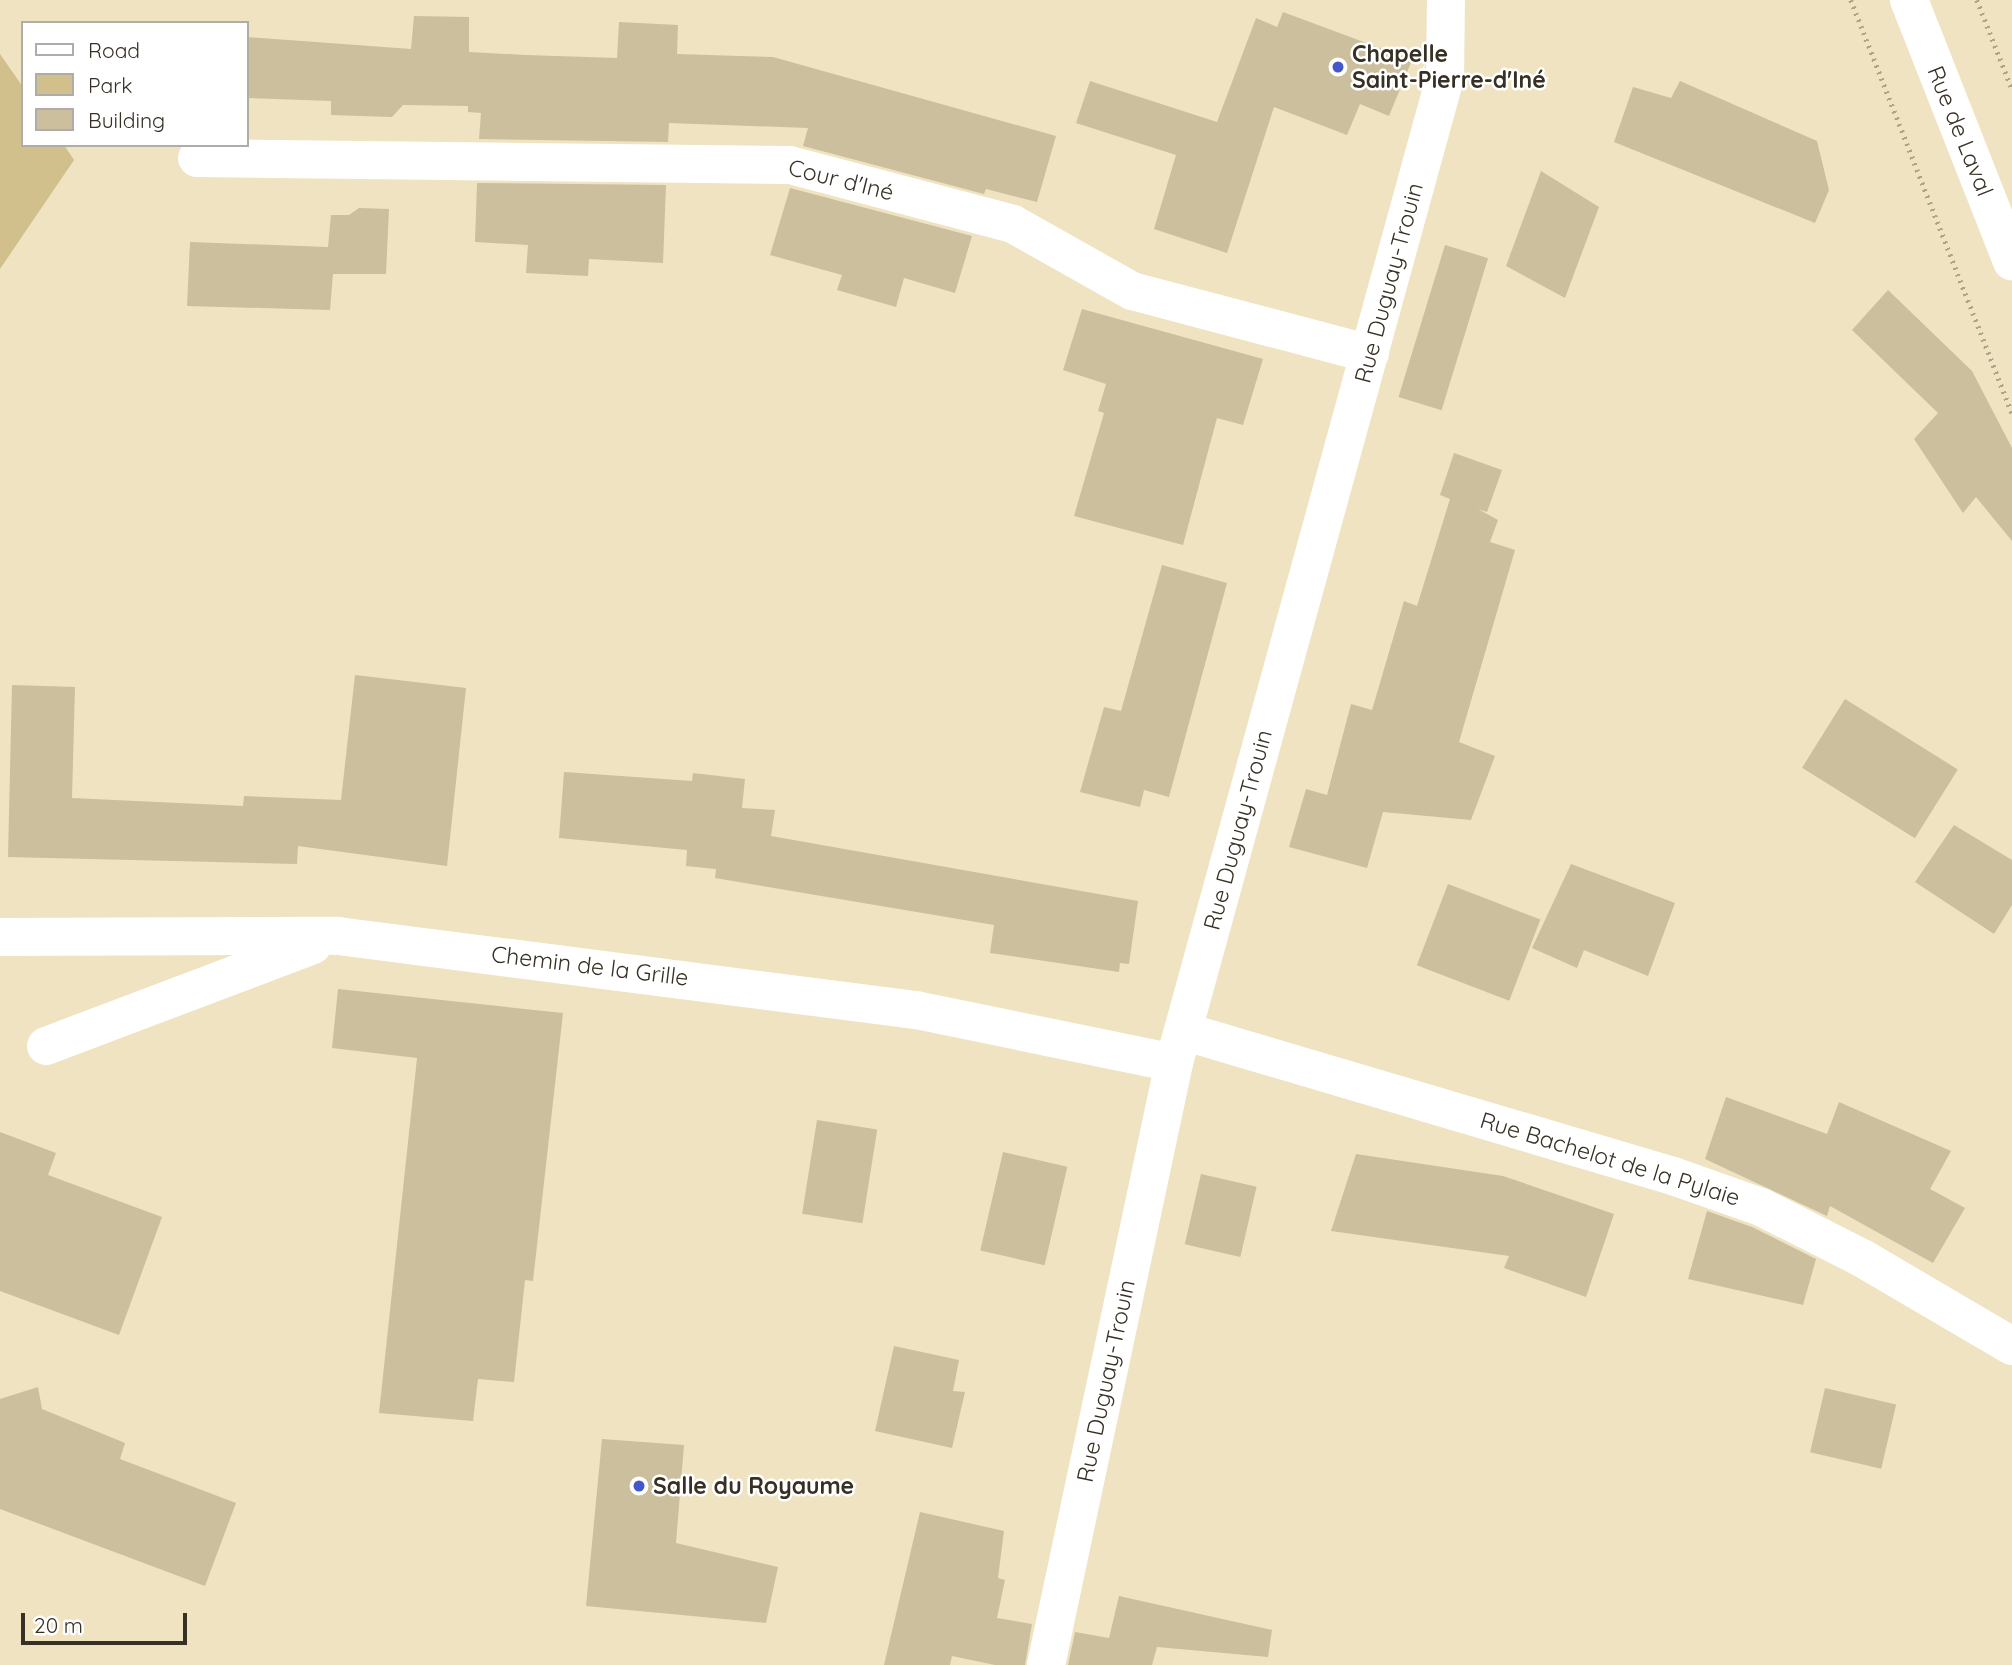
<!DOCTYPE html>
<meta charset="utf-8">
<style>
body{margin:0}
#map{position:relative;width:2012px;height:1665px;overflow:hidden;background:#efe3c1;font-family:Quicksand,sans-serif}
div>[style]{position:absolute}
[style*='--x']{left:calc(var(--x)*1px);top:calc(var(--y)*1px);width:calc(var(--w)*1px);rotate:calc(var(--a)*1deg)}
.green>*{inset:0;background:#d1c08c}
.building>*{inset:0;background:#cbbf9e;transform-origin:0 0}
.path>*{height:4.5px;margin-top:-2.25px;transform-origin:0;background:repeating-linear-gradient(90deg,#ada389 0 2px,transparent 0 7px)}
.street>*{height:38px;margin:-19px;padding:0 19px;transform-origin:19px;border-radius:19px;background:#fff}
.secondary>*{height:38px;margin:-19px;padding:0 19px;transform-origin:19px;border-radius:19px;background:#fff}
.dots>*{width:19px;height:19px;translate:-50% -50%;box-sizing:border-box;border:4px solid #fff;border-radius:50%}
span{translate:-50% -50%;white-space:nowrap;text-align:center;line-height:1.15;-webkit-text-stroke:5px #fff;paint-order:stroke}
.poi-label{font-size:23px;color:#363124;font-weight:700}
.left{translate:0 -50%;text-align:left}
.street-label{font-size:23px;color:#363124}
.legend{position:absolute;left:21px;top:21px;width:228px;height:126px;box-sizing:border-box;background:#fff;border:2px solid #afada7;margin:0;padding:9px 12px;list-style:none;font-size:21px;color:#363124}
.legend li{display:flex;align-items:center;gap:14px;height:35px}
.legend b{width:35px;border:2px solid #afada7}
.scale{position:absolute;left:21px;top:1613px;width:166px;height:32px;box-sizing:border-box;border:4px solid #363124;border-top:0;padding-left:9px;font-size:21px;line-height:24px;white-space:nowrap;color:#363124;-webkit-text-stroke:5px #fff;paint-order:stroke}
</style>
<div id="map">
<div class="green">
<div style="clip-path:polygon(0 54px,23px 87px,23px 145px,64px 145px,74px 160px,0 269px)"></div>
</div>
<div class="building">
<div style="clip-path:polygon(1283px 12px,1412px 60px,1389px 116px,1360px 104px,1347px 135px,1274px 107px,1227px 253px,1154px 229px,1176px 155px,1076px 123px,1090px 81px,1217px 122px,1256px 18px,1277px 27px)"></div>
<div style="clip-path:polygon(414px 16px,469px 17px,469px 52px,526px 55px,617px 58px,619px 22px,678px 25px,677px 54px,773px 57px,1056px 136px,1037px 202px,986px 189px,984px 194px,803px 146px,808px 128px,669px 123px,668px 142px,479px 139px,481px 113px,468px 112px,468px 106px,403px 105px,392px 117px,331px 115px,331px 101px,247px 98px,247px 37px,411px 49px)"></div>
<div style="clip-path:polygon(1680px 81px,1817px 141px,1829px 190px,1815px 223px,1614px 142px,1633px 87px,1671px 98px)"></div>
<div style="clip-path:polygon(1541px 171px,1599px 207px,1565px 298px,1506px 266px)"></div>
<div style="clip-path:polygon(477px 183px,666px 185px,663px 263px,589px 259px,588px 276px,526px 273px,528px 245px,475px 242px)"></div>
<div style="clip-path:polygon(790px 188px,972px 236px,955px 293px,904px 278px,896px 307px,837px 290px,842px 275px,770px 255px)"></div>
<div style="clip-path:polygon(359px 208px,389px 209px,386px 274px,333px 274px,330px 310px,187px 306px,190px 242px,328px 247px,331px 215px,349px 215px)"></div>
<div style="left:1445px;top:245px;width:45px;height:159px;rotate:17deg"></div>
<div style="clip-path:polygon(1888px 290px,1972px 371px,2012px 448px,2012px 541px,1976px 497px,1963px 513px,1914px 439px,1938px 413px,1852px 330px)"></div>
<div style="clip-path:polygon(1082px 309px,1263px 359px,1243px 425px,1217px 418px,1183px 545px,1074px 516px,1104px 413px,1098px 411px,1106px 384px,1063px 370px)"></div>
<div style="clip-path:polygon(1454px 453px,1502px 470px,1487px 512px,1478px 509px,1498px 520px,1490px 542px,1515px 550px,1459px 742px,1495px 756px,1471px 820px,1383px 812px,1367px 868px,1289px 847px,1306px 789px,1327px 795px,1351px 704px,1372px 710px,1404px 601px,1417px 606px,1450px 499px,1440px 495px)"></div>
<div style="clip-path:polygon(1162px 565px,1227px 583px,1169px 797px,1144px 790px,1140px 807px,1080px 792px,1104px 707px,1121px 711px)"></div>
<div style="clip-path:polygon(355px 675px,466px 688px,447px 866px,298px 846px,297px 864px,8px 857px,12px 685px,75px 687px,72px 798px,243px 806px,244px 796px,341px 800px)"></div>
<div style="left:1845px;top:699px;width:133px;height:81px;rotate:32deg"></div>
<div style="clip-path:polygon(564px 772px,692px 781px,693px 773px,745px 779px,742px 808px,775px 810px,771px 836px,1138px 901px,1129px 964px,1120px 963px,1119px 972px,990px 953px,994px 925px,715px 878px,716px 869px,686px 866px,687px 850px,559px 838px)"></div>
<div style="clip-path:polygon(1954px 825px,2012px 860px,2012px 905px,1994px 934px,1915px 882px)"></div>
<div style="clip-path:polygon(1571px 864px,1675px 903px,1648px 976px,1584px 950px,1577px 968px,1532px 948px)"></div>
<div style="left:1448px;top:884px;width:99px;height:87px;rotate:21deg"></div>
<div style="clip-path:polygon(338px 989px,563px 1013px,533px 1281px,525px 1280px,514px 1382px,478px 1379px,473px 1421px,379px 1413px,417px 1058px,332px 1048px)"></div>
<div style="clip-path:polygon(1726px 1097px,1827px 1134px,1839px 1102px,1951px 1151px,1930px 1189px,1965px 1208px,1933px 1263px,1830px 1206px,1827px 1216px,1705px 1159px)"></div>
<div style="left:817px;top:1120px;width:61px;height:95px;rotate:9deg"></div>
<div style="clip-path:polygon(0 1132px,56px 1153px,48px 1175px,162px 1217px,119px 1335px,0 1291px)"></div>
<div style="left:1003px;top:1152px;width:66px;height:101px;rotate:13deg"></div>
<div style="clip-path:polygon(1356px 1154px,1503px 1176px,1614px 1214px,1586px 1297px,1504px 1268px,1509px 1256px,1331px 1231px)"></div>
<div style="left:1201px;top:1174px;width:57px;height:72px;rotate:13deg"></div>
<div style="clip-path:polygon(1707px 1211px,1752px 1227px,1816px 1259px,1803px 1305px,1688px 1279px)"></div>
<div style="clip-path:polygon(894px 1346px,959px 1360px,953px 1391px,965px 1392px,952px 1448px,875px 1431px)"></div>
<div style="clip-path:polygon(38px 1387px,42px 1409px,125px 1443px,120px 1459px,236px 1503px,205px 1586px,0 1509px,0 1399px)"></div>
<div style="left:1825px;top:1388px;width:73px;height:66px;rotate:13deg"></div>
<div style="clip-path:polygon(602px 1439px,684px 1445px,676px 1543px,778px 1567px,766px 1623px,586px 1606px)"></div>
<div style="clip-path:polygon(920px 1512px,1004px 1531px,998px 1578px,1005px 1580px,997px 1618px,1032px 1624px,1025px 1665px,995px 1665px,952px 1656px,950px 1665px,884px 1665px)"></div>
<div style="clip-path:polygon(1119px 1596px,1272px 1630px,1268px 1657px,1157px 1647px,1152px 1665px,1068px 1665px,1075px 1632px,1109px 1638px)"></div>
</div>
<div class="path">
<div style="--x:1851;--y:0;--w:444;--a:68.7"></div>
<div style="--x:1977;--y:0;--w:96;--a:68.5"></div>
</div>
<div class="street">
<div style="--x:197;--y:158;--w:593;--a:0.68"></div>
<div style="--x:790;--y:165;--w:231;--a:14.8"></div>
<div style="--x:1013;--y:224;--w:137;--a:29.4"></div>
<div style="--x:1132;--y:291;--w:246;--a:14.8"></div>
<div style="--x:0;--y:937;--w:338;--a:-0.2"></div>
<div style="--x:338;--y:936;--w:583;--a:7.3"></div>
<div style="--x:916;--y:1010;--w:263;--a:11.6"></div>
<div style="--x:1183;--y:1031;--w:511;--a:16.48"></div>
<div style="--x:1673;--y:1176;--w:93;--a:19.4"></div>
<div style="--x:1761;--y:1207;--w:113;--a:26.8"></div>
<div style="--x:1862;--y:1258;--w:174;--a:30.4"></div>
<div style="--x:46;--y:1046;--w:285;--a:-20.7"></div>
<div style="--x:1046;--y:1665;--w:615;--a:-78"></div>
<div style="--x:1174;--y:1063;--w:1022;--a:-74.62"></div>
<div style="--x:1445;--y:78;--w:78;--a:-89.3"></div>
</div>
<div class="secondary">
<div style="--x:1909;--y:0;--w:281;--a:68.5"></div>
</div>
<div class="dots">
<div style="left:1338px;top:67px;background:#4457cb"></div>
<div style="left:639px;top:1486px;background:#4457cb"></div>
</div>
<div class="poi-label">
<span class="left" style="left:1352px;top:67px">Chapelle<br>Saint-Pierre-d'Iné</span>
<span class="left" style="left:653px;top:1486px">Salle du Royaume</span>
</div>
<div class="street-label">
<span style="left:1960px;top:131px;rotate:68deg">Rue de Laval</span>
<span style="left:841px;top:180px;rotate:14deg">Cour d'Iné</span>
<span style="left:1389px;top:283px;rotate:-75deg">Rue Duguay-Trouin</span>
<span style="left:1238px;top:830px;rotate:-75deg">Rue Duguay-Trouin</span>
<span style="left:590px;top:966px;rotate:7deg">Chemin de la Grille</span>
<span style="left:1610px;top:1159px;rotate:17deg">Rue Bachelot de la Pylaie</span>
<span style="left:1106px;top:1381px;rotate:-78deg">Rue Duguay-Trouin</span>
</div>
<ul class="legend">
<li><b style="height:9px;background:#fff"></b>Road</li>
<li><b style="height:19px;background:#d1c08c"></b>Park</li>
<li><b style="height:19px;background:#cbbf9e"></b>Building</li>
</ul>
<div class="scale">20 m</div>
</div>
